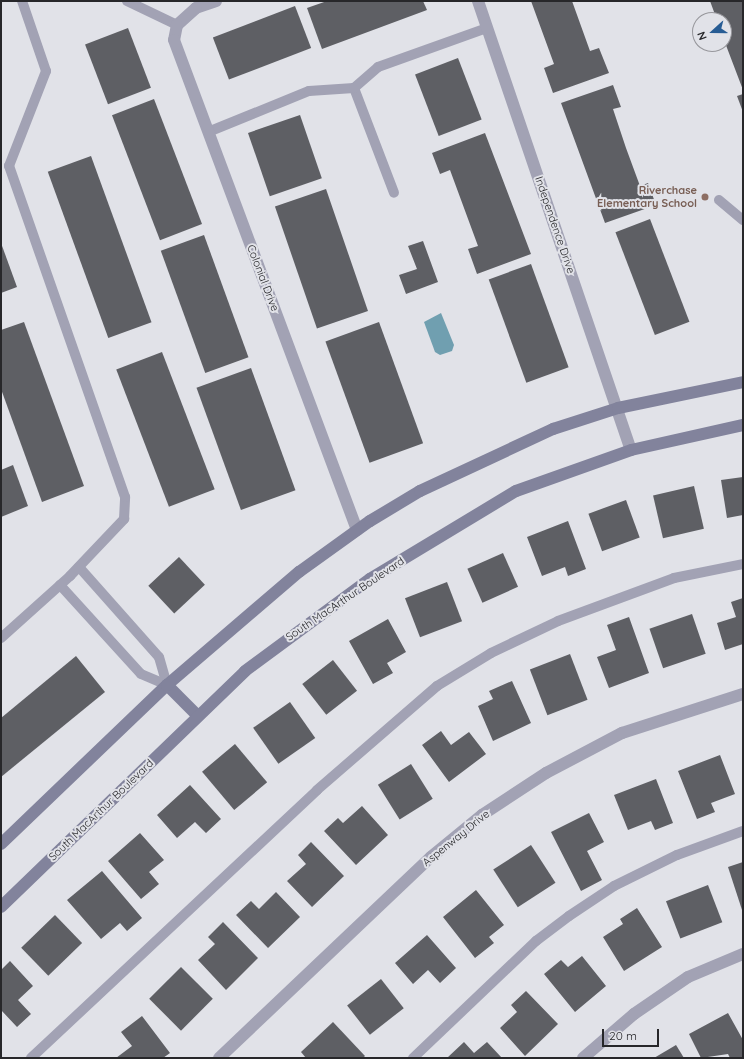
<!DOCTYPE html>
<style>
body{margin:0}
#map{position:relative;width:744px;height:1059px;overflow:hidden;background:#e1e2e8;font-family:Quicksand,sans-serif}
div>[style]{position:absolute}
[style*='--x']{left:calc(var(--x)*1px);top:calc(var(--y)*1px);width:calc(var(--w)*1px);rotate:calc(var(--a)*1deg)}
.water>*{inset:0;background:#709fb0}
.building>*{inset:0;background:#5e5f64;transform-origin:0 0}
.service>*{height:10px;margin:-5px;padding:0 5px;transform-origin:5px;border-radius:5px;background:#a2a2b4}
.minor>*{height:12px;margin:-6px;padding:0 6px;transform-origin:6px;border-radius:6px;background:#a2a2b4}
.secondary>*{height:12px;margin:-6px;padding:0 6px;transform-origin:6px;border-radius:6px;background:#82839c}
.dots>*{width:11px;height:11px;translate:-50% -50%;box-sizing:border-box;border:2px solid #e1e2e8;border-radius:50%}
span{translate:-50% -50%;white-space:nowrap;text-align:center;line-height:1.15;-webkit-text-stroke:4px #e1e2e8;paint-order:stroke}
.education-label{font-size:11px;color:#785e54;font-weight:700}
.right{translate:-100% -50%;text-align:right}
.street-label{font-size:11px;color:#27272a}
.frame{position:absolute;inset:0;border:2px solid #27272a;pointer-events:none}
.north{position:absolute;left:692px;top:12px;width:40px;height:40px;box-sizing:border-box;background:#e1e2e8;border:1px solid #97979c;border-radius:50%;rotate:249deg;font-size:11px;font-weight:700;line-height:16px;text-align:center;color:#27272a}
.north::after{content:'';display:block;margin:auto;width:14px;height:18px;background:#275c94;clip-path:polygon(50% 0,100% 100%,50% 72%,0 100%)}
.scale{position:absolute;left:602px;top:1029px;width:57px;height:18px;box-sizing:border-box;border:2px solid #27272a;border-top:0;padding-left:5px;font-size:12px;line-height:14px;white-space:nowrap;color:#27272a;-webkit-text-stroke:3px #e1e2e8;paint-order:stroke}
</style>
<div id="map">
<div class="water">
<div style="clip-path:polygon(441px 313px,454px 345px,452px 351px,440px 355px,435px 352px,424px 322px)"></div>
</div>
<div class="building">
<div style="clip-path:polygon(327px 1px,423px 1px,427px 10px,322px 49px,307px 8px)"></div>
<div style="clip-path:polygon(531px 1px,572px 1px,590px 51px,599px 48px,609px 73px,553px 93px,544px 68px,554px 64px)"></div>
<div style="clip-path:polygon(710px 1px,743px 1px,743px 90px,724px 40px,724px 20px,717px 20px)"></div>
<div style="left:295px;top:6px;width:45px;height:88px;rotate:69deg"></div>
<div style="left:128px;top:28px;width:64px;height:46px;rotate:69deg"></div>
<div style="left:458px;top:58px;width:66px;height:46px;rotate:69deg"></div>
<div style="clip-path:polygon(613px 85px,621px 107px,613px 109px,626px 148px,640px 186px,648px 183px,656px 205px,605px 223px,561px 103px)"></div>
<div style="clip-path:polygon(743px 94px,743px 112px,737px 96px)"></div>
<div style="left:154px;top:99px;width:134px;height:45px;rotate:69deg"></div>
<div style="left:300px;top:115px;width:67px;height:55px;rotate:71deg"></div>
<div style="clip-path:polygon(485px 133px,531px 254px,477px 274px,468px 249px,478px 246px,450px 170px,440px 174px,432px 153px)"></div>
<div style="left:91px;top:156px;width:177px;height:46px;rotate:70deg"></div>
<div style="left:326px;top:189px;width:129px;height:54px;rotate:71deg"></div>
<div style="left:650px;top:219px;width:110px;height:37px;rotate:69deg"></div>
<div style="left:204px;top:235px;width:130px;height:46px;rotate:70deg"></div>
<div style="clip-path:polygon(423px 241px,438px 282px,406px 294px,399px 275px,417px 269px,408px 246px)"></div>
<div style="clip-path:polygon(1px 243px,17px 287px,1px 293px)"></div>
<div style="left:531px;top:264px;width:110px;height:45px;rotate:70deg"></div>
<div style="clip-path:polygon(24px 322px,84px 486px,42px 502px,1px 389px,1px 330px)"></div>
<div style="left:379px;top:322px;width:129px;height:57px;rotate:70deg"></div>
<div style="left:162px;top:352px;width:147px;height:49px;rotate:69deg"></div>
<div style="left:251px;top:368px;width:130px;height:58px;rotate:70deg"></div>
<div style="clip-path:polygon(13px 465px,28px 506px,1px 517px,1px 470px)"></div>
<div style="clip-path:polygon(743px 477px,743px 515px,727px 518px,721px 480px)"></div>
<div style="left:694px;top:486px;width:44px;height:42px;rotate:77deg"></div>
<div style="left:626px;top:500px;width:40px;height:40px;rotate:70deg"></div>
<div style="clip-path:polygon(568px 521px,586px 569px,568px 576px,565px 567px,542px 576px,527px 537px)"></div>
<div style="left:503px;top:553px;width:37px;height:39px;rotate:66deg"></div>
<div style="left:179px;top:557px;width:38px;height:42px;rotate:47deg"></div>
<div style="left:447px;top:582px;width:42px;height:45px;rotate:69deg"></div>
<div style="clip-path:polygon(743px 598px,743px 644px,725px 650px,717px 623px,736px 617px,731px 602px)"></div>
<div style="left:692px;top:614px;width:42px;height:45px;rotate:71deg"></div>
<div style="clip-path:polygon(629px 617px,649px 673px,609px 688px,597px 657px,616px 650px,607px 625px)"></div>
<div style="clip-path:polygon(388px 619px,406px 652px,387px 663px,393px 673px,373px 684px,349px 641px)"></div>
<div style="left:570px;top:654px;width:49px;height:43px;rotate:69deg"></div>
<div style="clip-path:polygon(76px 656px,105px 692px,1px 777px,1px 718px)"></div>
<div style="left:333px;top:660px;width:39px;height:39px;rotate:52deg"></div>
<div style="clip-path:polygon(512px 681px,531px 723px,493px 741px,478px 706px,493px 699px,489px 691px)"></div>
<div style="left:290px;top:702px;width:44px;height:45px;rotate:55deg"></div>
<div style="clip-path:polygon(441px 731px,451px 745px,469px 732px,486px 754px,449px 782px,422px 745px)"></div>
<div style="left:235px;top:744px;width:50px;height:43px;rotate:50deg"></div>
<div style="clip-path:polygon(720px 755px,735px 794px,711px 803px,715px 812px,697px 819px,678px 771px)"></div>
<div style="left:411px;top:764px;width:41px;height:39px;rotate:58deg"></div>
<div style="clip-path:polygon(656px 779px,673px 823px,655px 830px,651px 821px,628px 830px,614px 795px)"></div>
<div style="clip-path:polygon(190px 785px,221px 819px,206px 833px,195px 822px,177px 838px,157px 815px)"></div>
<div style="clip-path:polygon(362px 806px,388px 835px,356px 865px,324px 831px,338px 818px,343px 823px)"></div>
<div style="clip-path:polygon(589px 813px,604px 842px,587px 851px,602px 880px,581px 891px,551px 832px)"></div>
<div style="clip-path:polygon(140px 833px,164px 860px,149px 872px,159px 884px,141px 899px,108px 861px)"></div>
<div style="clip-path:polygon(311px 842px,344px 876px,312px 907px,287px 881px,306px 864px,298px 855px)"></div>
<div style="left:531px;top:845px;width:45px;height:45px;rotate:57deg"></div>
<div style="clip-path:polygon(743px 862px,743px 913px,728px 867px)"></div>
<div style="clip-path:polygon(102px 871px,142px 918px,127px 931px,120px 923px,101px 939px,67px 900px)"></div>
<div style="left:708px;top:885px;width:40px;height:45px;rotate:69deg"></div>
<div style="clip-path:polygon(476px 890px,504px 925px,489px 937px,494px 943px,475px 958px,443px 917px)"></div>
<div style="clip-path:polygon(276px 892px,300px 917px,268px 948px,236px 915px,251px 901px,259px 909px)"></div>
<div style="clip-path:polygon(637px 908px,662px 947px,624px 971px,603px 937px,623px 924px,620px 919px)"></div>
<div style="left:55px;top:915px;width:39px;height:47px;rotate:46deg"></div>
<div style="clip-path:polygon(223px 922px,258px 958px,226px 990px,198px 960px,215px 944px,208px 937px)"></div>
<div style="clip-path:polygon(427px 935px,456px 968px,440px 983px,428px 970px,413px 984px,395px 963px)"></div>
<div style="clip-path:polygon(582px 956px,606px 986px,575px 1012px,544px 974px,561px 960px,568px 967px)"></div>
<div style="clip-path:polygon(10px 961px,33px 986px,18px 1000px,31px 1014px,17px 1027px,1px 1010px,1px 970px)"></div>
<div style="left:181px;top:967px;width:45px;height:45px;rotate:45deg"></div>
<div style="left:381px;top:979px;width:37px;height:43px;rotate:52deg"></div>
<div style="clip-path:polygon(526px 991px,558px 1024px,525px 1056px,500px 1028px,517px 1012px,511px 1005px)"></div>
<div style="clip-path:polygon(728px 1013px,743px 1040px,743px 1058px,730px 1058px,728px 1054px,701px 1058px,689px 1034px)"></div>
<div style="clip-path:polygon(142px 1016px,170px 1053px,163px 1058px,116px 1058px,132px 1046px,121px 1032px)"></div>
<div style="clip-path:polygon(333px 1022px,365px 1056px,363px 1058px,306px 1058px,301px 1052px)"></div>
<div style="clip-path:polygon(464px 1042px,474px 1053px,487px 1042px,502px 1058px,447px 1058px)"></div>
<div style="clip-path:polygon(676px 1045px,684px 1058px,654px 1058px)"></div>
</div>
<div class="service">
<div style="--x:127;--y:1;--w:55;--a:25.6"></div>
<div style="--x:354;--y:88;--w:112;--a:69.1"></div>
<div style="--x:208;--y:132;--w:109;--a:-22.1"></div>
<div style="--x:309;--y:91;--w:45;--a:-3.8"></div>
<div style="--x:354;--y:88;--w:32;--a:-41"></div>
<div style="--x:378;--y:67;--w:116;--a:-19.7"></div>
<div style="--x:719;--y:200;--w:31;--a:40"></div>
<div style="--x:79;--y:567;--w:120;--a:48.4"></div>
<div style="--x:159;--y:657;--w:29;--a:74"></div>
<div style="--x:60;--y:585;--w:120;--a:47.7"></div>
<div style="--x:141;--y:674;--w:28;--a:23"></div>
<div style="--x:1;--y:638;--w:93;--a:-41.9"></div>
<div style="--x:70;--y:576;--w:79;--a:-46.5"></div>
<div style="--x:124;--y:519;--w:22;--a:-87"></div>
<div style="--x:125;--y:497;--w:351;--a:-109.3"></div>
<div style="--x:9;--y:166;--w:102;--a:-68.7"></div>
<div style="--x:46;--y:71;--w:74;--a:-108.9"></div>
<div style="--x:31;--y:1058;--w:392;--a:-43.1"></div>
<div style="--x:317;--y:790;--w:159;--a:-40.9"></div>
<div style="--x:437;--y:686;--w:63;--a:-31.4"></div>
<div style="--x:491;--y:653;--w:74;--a:-25.5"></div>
<div style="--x:558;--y:621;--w:124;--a:-20.3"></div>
<div style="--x:674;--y:578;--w:70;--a:-11.5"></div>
<div style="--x:413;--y:1058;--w:170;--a:-43.6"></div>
<div style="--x:536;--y:941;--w:41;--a:-37.1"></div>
<div style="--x:569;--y:916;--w:54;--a:-33.7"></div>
<div style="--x:614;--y:886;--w:70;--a:-26.2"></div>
<div style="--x:677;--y:855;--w:70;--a:-20"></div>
</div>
<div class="minor">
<div style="--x:216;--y:1;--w:21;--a:161"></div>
<div style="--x:196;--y:8;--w:25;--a:138"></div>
<div style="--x:177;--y:25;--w:15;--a:101"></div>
<div style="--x:174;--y:40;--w:523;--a:69.52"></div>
<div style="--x:478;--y:1;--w:474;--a:71.2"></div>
<div style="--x:219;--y:1058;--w:292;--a:-43.5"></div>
<div style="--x:431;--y:857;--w:66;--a:-39.5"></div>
<div style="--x:482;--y:815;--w:77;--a:-33.3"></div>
<div style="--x:546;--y:773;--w:86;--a:-27.8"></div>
<div style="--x:622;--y:733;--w:127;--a:-17.9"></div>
<div style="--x:583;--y:1058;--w:67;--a:-40.8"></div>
<div style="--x:634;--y:1014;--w:65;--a:-34.4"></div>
<div style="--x:688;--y:977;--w:60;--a:-22.7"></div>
</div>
<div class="secondary">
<div style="--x:167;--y:685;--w:42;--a:45"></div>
<div style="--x:1;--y:844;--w:230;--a:-43.8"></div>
<div style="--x:167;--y:685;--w:174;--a:-40.6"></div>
<div style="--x:299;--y:572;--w:87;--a:-35.7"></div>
<div style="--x:370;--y:521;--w:58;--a:-31"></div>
<div style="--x:420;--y:491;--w:147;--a:-25"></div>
<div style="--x:553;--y:429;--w:68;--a:-17.9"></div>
<div style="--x:618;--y:408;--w:128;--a:-11.7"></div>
<div style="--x:1;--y:907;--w:339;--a:-44"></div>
<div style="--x:245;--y:671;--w:155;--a:-36.4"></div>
<div style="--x:370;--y:579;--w:170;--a:-31.1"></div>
<div style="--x:516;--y:491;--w:122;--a:-19.6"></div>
<div style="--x:631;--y:450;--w:115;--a:-12.6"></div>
</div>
<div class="dots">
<div style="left:705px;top:197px;background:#8d6e63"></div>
</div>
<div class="education-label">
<span class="right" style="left:697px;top:197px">Riverchase<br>Elementary School</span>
</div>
<div class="street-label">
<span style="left:555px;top:225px;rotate:71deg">Independence Drive</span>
<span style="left:263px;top:278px;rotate:69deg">Colonial Drive</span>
<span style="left:345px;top:599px;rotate:-34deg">South MacArthur Boulevard</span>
<span style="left:101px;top:810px;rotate:-44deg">South MacArthur Boulevard</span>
<span style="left:456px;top:838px;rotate:-39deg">Aspenway Drive</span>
</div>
<div class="frame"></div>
<div class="north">N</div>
<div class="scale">20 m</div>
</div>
